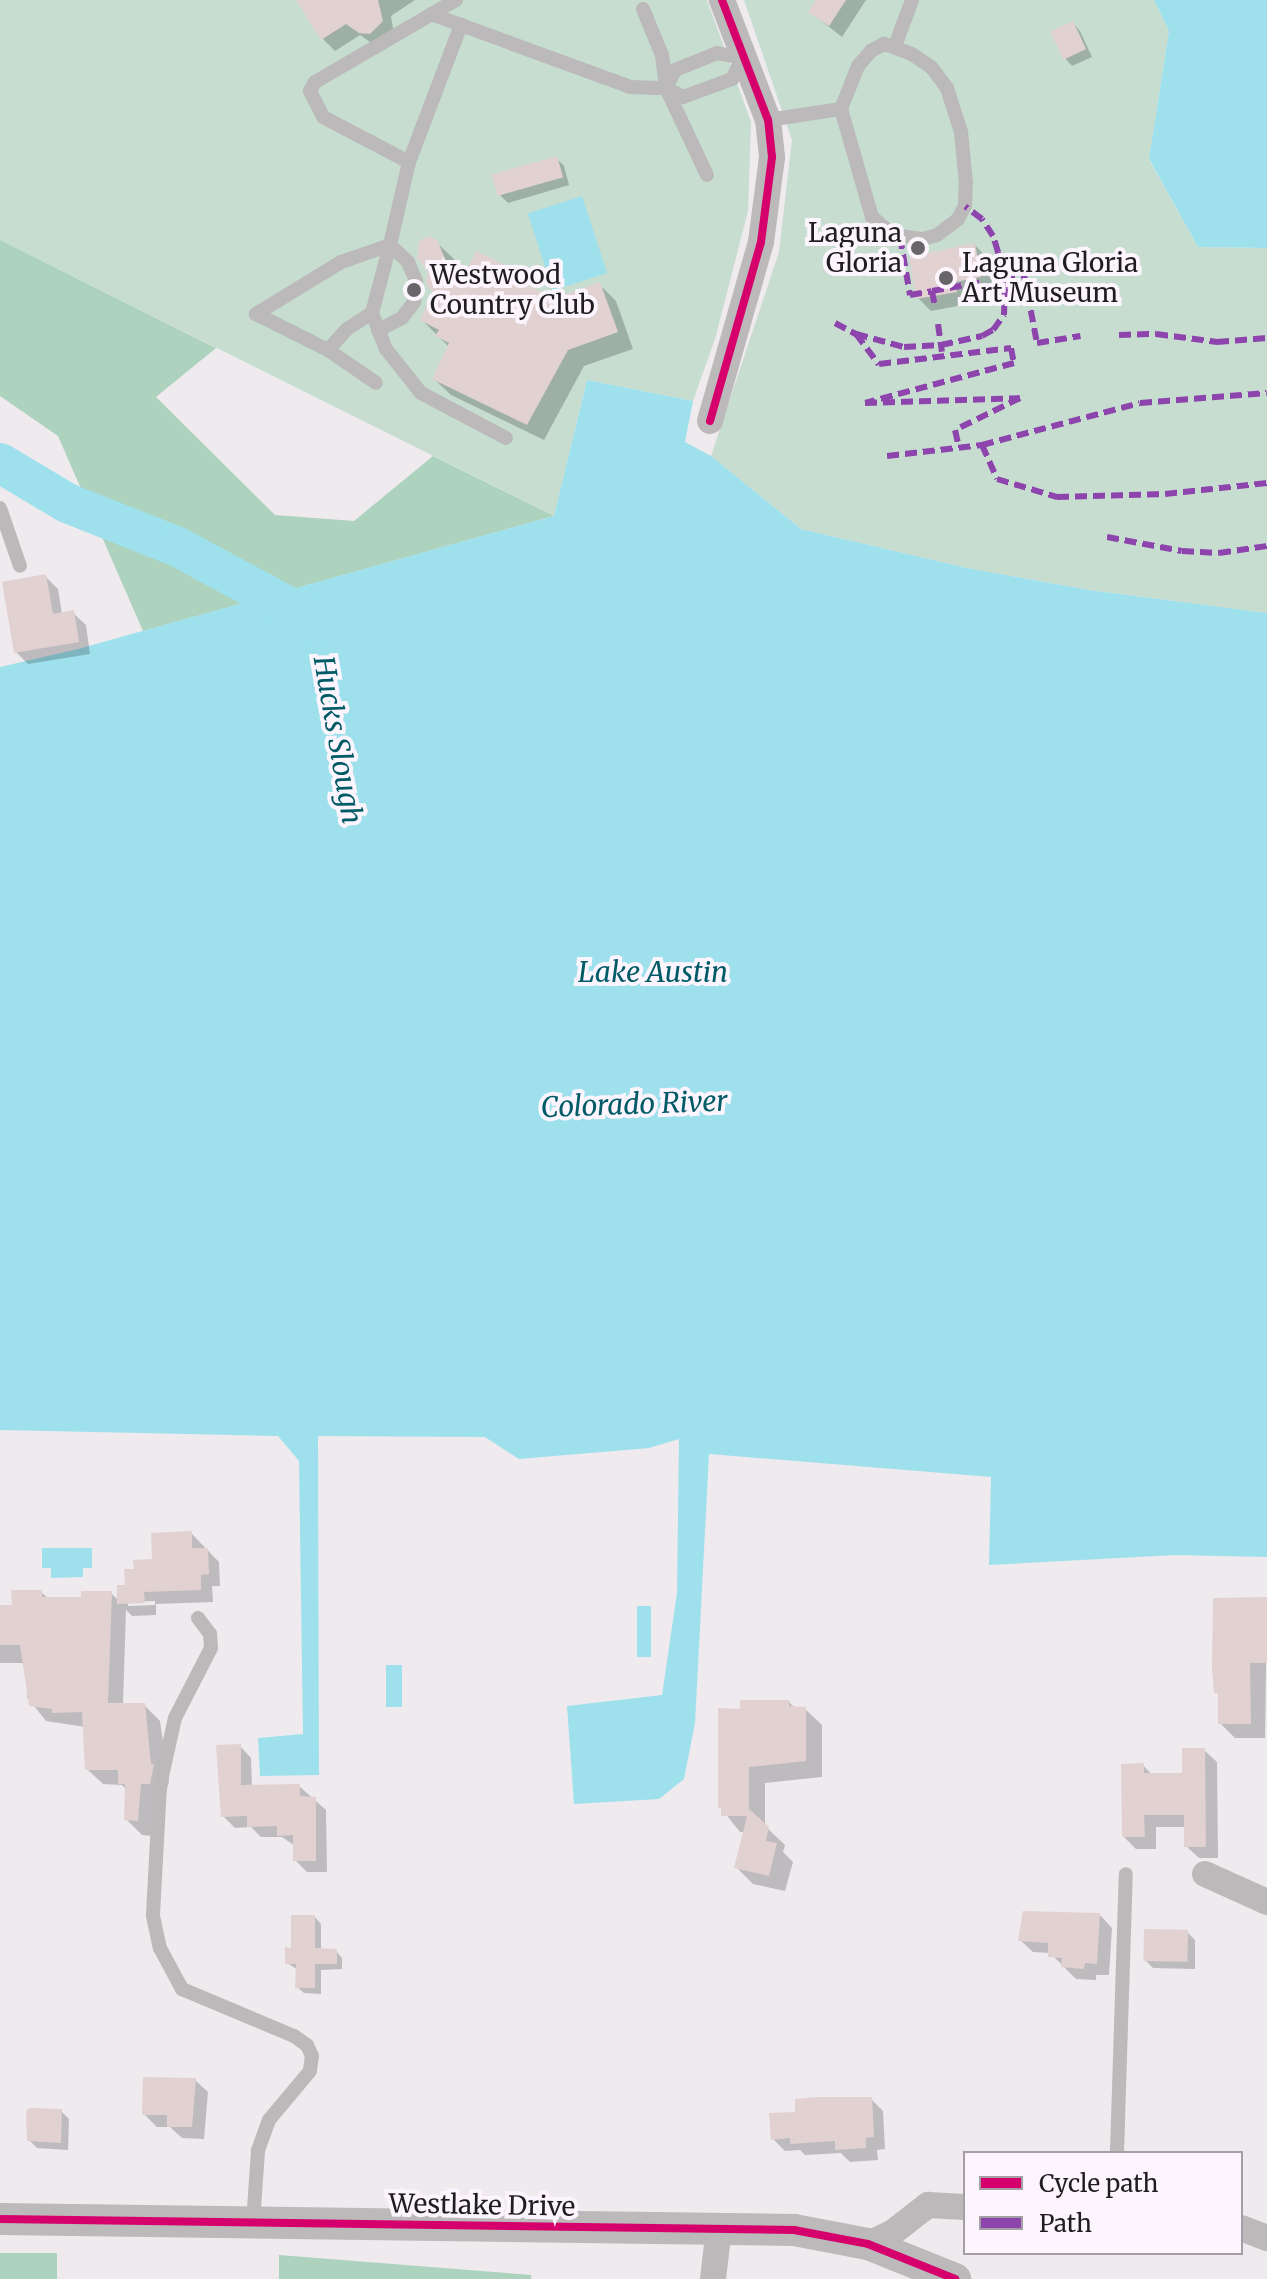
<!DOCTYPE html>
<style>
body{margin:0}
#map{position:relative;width:1267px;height:2279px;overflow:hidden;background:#eeeaee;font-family:Merriweather,serif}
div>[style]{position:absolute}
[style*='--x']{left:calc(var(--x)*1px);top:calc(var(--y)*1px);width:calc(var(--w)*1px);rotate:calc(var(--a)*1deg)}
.green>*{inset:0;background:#c6ddd0}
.forest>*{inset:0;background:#add2be;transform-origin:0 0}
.water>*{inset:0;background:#9ee1ed;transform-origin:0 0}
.shadow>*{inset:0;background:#0003}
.river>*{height:40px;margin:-20px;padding:0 20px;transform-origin:20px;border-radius:20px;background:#9ee1ed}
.building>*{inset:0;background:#e2d1d1;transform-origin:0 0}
.service>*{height:14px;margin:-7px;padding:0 7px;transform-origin:7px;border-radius:7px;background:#bbb9b9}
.minor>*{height:26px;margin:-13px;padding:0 13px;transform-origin:13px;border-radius:13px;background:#bbb9b9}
.tertiary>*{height:32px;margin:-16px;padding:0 16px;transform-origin:16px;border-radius:16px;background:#bbb9b9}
.quiet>*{height:6px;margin-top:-3px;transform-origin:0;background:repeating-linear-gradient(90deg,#8e44ad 0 12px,transparent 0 18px)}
.cycleway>*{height:8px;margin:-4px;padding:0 4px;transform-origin:4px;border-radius:4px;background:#d6006c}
.dots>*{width:22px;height:22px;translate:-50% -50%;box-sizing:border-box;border:4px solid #fdf5fd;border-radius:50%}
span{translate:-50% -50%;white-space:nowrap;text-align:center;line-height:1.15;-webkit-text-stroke:8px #fdf5fd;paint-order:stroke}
.poi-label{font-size:26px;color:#201d20}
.right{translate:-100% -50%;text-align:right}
.left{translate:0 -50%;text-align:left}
.street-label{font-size:26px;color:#201d20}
.water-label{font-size:28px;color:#005b67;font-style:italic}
.legend{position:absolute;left:963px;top:2151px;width:280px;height:104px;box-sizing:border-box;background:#fdf5fd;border:2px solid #a59fa5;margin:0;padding:10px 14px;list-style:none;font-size:24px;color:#201d20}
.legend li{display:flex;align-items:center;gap:16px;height:40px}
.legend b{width:40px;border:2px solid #a59fa5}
</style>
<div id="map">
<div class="green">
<div style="clip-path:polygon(0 0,707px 0,751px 122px,748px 211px,715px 339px,693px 401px,587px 380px,554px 516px,0 240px)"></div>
<div style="clip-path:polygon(744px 0,1154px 0,1169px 31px,1149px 160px,1198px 247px,1267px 248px,1267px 613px,1089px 590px,967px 568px,801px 529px,711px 456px,779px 252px,792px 140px)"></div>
</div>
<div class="forest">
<div style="clip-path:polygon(0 240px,216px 348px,156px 397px,275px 515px,354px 521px,433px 456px,554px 516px,143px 631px,58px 436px,0 396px)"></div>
<div style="left:57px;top:2253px;width:26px;height:57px;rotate:90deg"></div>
<div style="clip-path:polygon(279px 2255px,531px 2275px,531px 2279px,279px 2279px)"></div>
</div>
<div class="water">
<div style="clip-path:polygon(1154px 0,1267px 0,1267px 248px,1198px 247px,1149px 159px,1169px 31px)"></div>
<div style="left:582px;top:196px;width:81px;height:57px;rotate:72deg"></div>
<div style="clip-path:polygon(587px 380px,693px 401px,685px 442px,711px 456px,801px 529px,967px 568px,1089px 590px,1267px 613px,1267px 1557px,1175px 1555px,989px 1565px,991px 1477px,709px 1454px,695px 1723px,684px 1779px,659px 1799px,574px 1804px,567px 1706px,662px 1695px,677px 1593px,679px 1439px,649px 1448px,519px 1459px,485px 1437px,318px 1436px,319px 1775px,260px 1776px,258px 1738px,303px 1734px,299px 1461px,278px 1436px,0 1430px,0 667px,78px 649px,554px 516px)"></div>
<div style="clip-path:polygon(42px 1548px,92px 1548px,92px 1568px,83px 1568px,83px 1577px,51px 1578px,51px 1568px,42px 1568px)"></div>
<div style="left:637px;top:1606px;width:14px;height:51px"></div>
<div style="left:386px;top:1665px;width:16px;height:42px"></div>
</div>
<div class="shadow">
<div style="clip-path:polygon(309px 0,415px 0,391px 16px,394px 34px,373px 44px,360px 35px,335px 51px,323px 39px)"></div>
<div style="clip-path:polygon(818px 0,866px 0,842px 37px,810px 12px)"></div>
<div style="clip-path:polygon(1073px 23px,1080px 31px,1092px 57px,1072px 66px,1065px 58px)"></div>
<div style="clip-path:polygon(556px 158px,564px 166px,569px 185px,508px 203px,500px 195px)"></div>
<div style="clip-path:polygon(436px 242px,454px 259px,464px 282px,508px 268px,525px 285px,554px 301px,599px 284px,616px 301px,633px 349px,584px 366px,544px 440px,451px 395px,434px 379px,449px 347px,422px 320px,435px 291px)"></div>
<div style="clip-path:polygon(975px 245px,987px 258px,993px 289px,966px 294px,968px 304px,931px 311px,918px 298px)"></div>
<div style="clip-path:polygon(46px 577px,58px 589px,62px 614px,73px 613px,86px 625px,90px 654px,28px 664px,16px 652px)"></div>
<div style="clip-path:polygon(evenodd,191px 1533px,219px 1562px,220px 1586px,212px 1586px,213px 1602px,156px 1604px,156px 1615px,132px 1616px,126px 1610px,123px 1705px,144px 1705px,160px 1721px,169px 1782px,153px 1836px,142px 1835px,126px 1819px,127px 1790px,122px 1785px,103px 1784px,87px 1769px,85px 1727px,46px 1721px,27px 1697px,27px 1667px,22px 1663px,0 1663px,0 1607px,14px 1607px,41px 1592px,49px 1599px,83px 1599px,111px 1593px,119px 1601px,136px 1571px,191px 1533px,155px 1601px,155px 1605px,128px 1606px,128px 1602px,155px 1601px)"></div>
<div style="clip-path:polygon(1267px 1600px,1265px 1738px,1235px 1738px,1220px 1723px,1220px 1696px,1216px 1692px)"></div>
<div style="clip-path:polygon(789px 1702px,795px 1708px,805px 1709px,822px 1725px,822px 1777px,765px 1783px,765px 1826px,785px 1845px,783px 1852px,793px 1862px,785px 1891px,753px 1884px,736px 1867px,745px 1832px,740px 1832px,720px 1807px,742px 1711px)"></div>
<div style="clip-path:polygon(240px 1746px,251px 1758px,252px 1787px,299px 1786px,326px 1810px,327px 1872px,307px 1872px,295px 1860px,295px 1846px,282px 1837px,261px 1837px,251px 1827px,235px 1828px,223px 1816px)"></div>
<div style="clip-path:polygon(1204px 1750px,1217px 1762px,1218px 1858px,1199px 1858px,1186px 1846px,1186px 1827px,1156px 1827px,1156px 1849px,1136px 1849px,1124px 1837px,1143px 1765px,1152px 1775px,1184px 1775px)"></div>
<div style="clip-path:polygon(1100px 1915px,1112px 1928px,1109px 1975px,1096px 1975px,1096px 1980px,1076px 1979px,1050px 1953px,1033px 1952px,1020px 1940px)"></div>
<div style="clip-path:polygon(315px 1917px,321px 1924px,321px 1951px,336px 1951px,342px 1958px,342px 1969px,321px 1970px,321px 1994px,304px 1993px,297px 1987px,298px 1970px,287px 1963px)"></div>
<div style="clip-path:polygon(1187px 1932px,1195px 1940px,1195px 1969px,1153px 1968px,1145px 1960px)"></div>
<div style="clip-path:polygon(195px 2080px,208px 2092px,204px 2139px,182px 2138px,170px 2127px,157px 2127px,144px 2114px)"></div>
<div style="clip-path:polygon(871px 2099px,883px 2111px,885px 2149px,877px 2150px,878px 2160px,850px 2162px,841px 2153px,805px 2155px,800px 2150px,785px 2151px,773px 2139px,797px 2114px)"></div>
<div style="clip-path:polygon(61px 2111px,69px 2119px,68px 2150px,37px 2148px,29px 2140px)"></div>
</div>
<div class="river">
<div style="--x:0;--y:463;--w:78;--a:30.8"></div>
<div style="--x:67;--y:503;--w:119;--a:21.6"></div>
<div style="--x:178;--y:547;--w:139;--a:28.4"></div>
<div style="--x:300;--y:613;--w:20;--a:49"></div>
</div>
<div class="building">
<div style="clip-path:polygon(296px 0,378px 0,383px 21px,370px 34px,359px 33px,346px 24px,321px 40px)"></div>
<div style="clip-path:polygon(816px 0,846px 0,829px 26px,808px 12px)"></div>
<div style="left:1073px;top:21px;width:31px;height:25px;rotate:65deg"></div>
<div style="left:557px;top:156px;width:22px;height:68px;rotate:74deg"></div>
<div style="clip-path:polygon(429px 236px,437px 240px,458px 288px,476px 251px,509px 267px,505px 275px,555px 298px,600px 282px,618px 332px,568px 350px,527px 425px,432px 379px,449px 343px,435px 336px,439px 330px,420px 320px,433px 292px,426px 284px,428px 271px,417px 258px,419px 241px)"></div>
<div style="clip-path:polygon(975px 243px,981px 277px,955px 282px,957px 292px,916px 299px,909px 257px)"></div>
<div style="clip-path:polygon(46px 574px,53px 614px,74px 610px,79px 642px,14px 653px,2px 582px)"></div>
<div style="clip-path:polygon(192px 1531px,192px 1548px,208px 1548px,209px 1574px,201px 1575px,201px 1590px,144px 1592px,145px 1603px,117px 1604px,117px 1585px,125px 1585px,124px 1569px,134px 1569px,133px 1560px,152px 1559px,151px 1533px)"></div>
<div style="clip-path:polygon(11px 1590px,42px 1590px,42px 1597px,81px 1597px,81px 1591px,112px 1591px,108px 1703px,145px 1703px,151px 1764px,154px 1764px,150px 1784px,141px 1784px,138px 1821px,124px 1820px,125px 1784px,118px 1784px,118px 1770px,85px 1770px,82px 1712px,52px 1713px,52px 1709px,29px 1706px,20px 1645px,0 1645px,0 1605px,12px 1605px)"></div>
<div style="clip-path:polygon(1267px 1597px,1267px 1663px,1250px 1663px,1251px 1724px,1218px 1724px,1218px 1693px,1214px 1693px,1212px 1670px,1213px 1598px)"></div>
<div style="clip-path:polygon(740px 1700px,789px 1700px,789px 1706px,806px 1707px,806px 1761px,749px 1767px,749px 1809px,769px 1827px,766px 1841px,777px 1843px,769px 1876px,734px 1868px,747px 1816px,721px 1816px,721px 1808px,718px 1808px,718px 1708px,740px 1709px)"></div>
<div style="clip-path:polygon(241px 1744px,241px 1785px,300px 1784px,300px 1796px,316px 1797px,316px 1861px,293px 1861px,293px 1835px,277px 1836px,277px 1826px,247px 1827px,247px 1816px,221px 1817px,216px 1745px)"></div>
<div style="clip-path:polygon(1182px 1748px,1205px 1748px,1206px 1847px,1184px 1847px,1184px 1815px,1144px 1815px,1145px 1837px,1122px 1837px,1121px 1764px,1144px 1763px,1144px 1773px,1182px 1773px)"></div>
<div style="clip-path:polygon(1023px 1911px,1100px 1913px,1097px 1964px,1085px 1963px,1084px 1969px,1061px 1967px,1062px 1958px,1048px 1957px,1048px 1943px,1018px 1941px)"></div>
<div style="clip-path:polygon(291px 1915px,315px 1915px,315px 1948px,337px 1949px,337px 1964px,315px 1964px,315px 1988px,295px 1988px,296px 1964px,285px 1964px,285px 1947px,291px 1948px)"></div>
<div style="left:1144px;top:1929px;width:44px;height:32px;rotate:1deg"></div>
<div style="clip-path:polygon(143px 2077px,196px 2078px,192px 2127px,167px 2127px,167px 2115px,142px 2115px)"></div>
<div style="clip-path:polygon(818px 2097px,872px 2097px,874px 2137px,866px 2138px,866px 2148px,835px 2150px,835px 2141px,790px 2144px,790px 2138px,771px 2140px,769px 2113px,795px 2112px,795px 2099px)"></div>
<div style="clip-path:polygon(30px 2108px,62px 2109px,61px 2143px,27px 2141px,26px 2111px)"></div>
</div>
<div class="service">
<div style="--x:456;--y:0;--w:163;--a:149.8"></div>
<div style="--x:315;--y:82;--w:10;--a:119"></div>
<div style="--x:310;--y:91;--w:29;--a:63"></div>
<div style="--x:323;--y:117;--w:97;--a:27.6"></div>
<div style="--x:409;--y:162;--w:85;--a:102.9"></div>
<div style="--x:390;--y:245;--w:52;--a:160.9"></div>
<div style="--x:341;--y:262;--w:100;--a:148.5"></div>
<div style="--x:256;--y:314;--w:80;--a:26.6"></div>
<div style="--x:328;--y:350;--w:28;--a:-48"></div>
<div style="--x:347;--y:329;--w:30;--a:-33"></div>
<div style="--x:372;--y:313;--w:39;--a:69"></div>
<div style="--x:386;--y:349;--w:56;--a:51.5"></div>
<div style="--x:421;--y:393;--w:96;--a:27.9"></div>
<div style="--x:643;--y:9;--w:50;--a:67.6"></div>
<div style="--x:662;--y:55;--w:33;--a:83"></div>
<div style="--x:666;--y:88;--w:96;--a:64.8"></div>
<div style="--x:431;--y:14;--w:212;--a:20.1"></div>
<div style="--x:630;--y:87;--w:36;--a:2"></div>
<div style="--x:895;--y:46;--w:49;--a:-69.7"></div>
<div style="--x:717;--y:53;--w:25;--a:11"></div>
<div style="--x:742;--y:58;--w:23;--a:115"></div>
<div style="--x:732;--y:79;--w:52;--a:159.8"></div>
<div style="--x:683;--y:97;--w:19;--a:-152"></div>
<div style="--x:666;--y:88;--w:20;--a:-63"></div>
<div style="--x:675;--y:70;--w:45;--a:-22"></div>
<div style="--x:768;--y:120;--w:74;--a:-8.6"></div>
<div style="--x:841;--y:109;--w:112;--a:74"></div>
<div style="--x:872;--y:217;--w:28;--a:41"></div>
<div style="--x:893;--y:235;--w:30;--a:8"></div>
<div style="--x:923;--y:239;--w:15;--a:-16"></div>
<div style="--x:937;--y:235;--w:26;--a:-37"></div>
<div style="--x:958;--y:219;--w:15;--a:-62"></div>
<div style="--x:965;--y:206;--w:23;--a:-88"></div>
<div style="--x:966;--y:183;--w:51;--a:-95.6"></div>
<div style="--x:961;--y:132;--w:46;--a:-107.7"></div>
<div style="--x:947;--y:88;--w:26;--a:-127"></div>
<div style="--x:931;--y:67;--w:23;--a:-146"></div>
<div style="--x:912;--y:54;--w:30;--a:-160"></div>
<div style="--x:884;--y:44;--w:15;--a:152"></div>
<div style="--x:871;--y:51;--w:20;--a:131"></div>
<div style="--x:858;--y:66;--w:46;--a:111.6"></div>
<div style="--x:409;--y:162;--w:147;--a:-69.2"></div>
<div style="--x:372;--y:313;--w:70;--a:-75.2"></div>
<div style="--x:390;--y:245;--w:25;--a:43"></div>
<div style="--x:408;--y:262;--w:21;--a:67"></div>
<div style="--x:416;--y:281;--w:21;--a:95"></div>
<div style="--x:414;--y:302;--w:20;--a:127"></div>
<div style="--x:402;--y:318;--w:27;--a:153"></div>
<div style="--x:328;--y:350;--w:58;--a:34.5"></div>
<div style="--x:0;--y:508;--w:61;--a:71"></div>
<div style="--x:198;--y:1618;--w:20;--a:53"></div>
<div style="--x:210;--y:1634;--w:14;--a:86"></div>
<div style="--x:211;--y:1648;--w:79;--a:117.2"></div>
<div style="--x:175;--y:1718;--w:69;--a:102.6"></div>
<div style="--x:160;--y:1785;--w:131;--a:93.1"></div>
<div style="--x:153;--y:1916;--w:33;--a:78"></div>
<div style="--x:160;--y:1948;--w:47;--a:61.8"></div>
<div style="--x:182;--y:1989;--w:121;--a:22.8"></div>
<div style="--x:294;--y:2036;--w:16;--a:35"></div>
<div style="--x:307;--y:2045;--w:12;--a:66"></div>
<div style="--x:312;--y:2056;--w:15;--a:98"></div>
<div style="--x:310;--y:2071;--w:64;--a:129.9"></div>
<div style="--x:269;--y:2120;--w:33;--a:110"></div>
<div style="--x:258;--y:2151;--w:71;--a:94"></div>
<div style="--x:1117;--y:2153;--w:279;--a:-88.2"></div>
</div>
<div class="minor">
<div style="--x:710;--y:421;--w:186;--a:-74.1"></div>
<div style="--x:761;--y:242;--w:86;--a:-82.6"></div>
<div style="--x:772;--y:157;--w:37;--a:-96"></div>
<div style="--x:768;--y:120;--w:129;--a:-111"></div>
<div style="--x:1205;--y:1874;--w:68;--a:24.3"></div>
<div style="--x:1241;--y:2228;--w:28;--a:21"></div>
<div style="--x:868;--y:2244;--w:26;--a:-25"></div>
<div style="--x:892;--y:2233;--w:46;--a:-37.9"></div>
<div style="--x:928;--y:2205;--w:37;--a:3"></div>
<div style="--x:713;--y:2279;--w:51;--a:-83.3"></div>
</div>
<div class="tertiary">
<div style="--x:0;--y:2219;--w:794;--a:0.79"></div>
<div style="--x:794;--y:2230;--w:75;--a:10.7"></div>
<div style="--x:868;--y:2244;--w:94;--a:21.9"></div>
</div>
<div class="quiet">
<div style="--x:900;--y:237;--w:59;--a:80.2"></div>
<div style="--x:910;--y:295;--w:22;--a:-10"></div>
<div style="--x:932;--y:291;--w:16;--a:79"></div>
<div style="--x:1003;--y:278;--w:21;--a:-8"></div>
<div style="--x:1024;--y:275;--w:69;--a:79.2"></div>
<div style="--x:1037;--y:343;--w:44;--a:-9.2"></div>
<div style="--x:932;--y:291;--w:51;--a:-10.2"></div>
<div style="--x:835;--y:323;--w:24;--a:28"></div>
<div style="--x:856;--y:334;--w:38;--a:53"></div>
<div style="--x:879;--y:364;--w:133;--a:-6.9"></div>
<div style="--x:1011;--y:348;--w:15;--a:79"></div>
<div style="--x:1014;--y:363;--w:154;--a:165"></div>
<div style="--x:865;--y:403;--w:155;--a:-1.8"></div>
<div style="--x:1020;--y:398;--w:72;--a:153.8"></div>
<div style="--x:955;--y:430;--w:17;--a:77"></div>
<div style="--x:938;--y:324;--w:28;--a:82"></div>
<div style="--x:856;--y:334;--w:50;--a:15.2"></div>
<div style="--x:904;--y:347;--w:37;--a:-3"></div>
<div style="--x:941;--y:345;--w:42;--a:-12.4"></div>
<div style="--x:982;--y:336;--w:13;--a:-29"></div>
<div style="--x:993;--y:330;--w:19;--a:-54"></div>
<div style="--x:1004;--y:315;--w:26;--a:-88"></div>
<div style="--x:1005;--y:289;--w:38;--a:-101"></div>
<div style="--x:998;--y:252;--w:17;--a:-107"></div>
<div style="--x:993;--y:236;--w:20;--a:-123"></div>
<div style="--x:982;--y:219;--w:21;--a:-143"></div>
<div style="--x:1119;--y:335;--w:37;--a:-2"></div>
<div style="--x:1156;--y:334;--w:62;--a:7.5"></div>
<div style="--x:1217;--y:342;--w:50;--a:-4.6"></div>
<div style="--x:982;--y:445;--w:37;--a:66"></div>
<div style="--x:997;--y:479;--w:63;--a:16.7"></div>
<div style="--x:1057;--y:497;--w:108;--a:-1.6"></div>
<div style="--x:1165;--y:494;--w:103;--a:-6.2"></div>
<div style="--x:887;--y:456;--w:96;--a:-6.6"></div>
<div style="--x:982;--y:445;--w:163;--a:-14.9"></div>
<div style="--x:1140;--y:403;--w:127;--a:-4.5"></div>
<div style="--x:1107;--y:537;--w:76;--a:10.6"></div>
<div style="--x:1182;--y:551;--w:37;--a:3"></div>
<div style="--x:1219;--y:553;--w:49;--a:-8.3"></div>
</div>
<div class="cycleway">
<div style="--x:710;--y:421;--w:186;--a:-74.1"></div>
<div style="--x:761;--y:242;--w:86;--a:-82.6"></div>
<div style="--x:772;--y:157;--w:37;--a:-96"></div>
<div style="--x:768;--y:120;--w:129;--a:-111"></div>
<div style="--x:0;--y:2219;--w:794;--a:0.79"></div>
<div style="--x:794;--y:2230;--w:75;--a:10.7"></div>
<div style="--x:868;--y:2244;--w:94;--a:21.9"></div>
</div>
<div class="dots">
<div style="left:918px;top:248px;background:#686568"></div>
<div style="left:946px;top:278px;background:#686568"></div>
<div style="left:414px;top:290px;background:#686568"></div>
</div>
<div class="poi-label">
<span class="right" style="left:902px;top:248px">Laguna<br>Gloria</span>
<span class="left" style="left:962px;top:278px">Laguna Gloria<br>Art Museum</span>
<span class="left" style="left:430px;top:290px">Westwood<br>Country Club</span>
</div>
<div class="street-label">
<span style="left:482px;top:2205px;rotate:1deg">Westlake Drive</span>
</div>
<div class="water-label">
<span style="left:338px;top:740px;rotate:80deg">Hucks Slough</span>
<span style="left:653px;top:972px">Lake Austin</span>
<span style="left:634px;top:1104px;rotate:-2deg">Colorado River</span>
</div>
<ul class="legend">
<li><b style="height:10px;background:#d6006c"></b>Cycle path</li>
<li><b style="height:10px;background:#8e44ad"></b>Path</li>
</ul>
</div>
